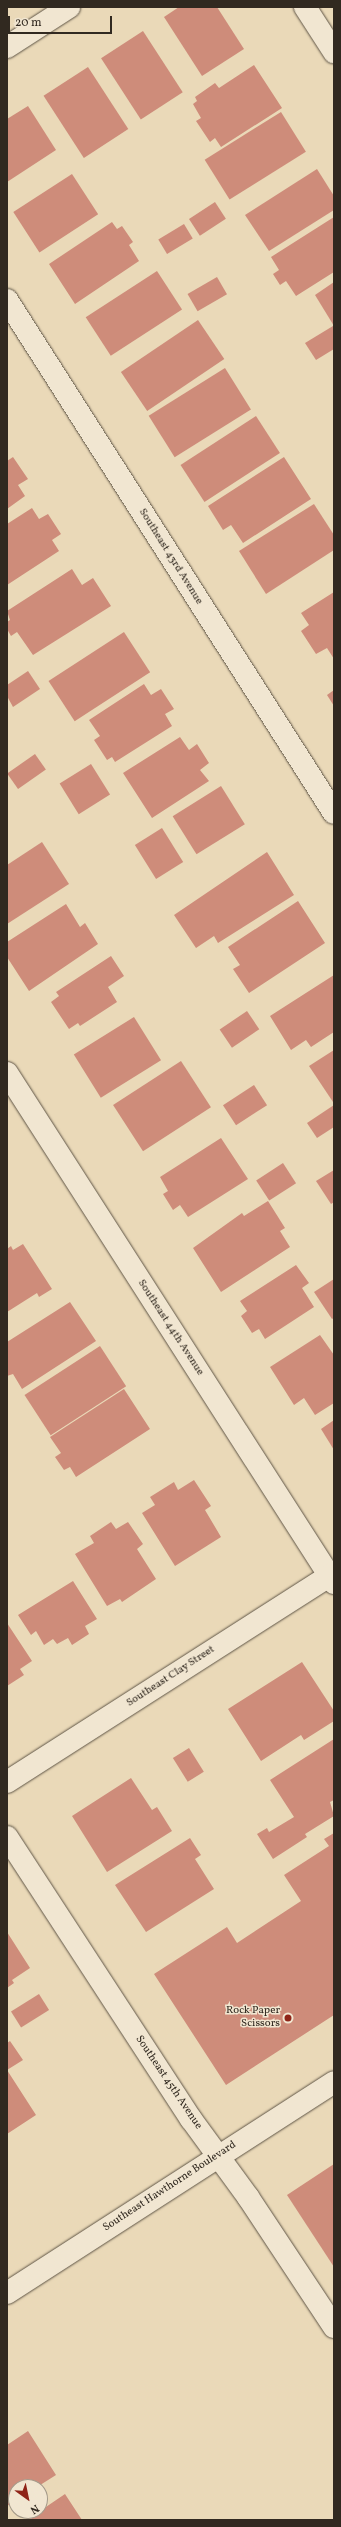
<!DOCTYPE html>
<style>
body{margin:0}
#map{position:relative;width:341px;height:2527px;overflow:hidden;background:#ead9b8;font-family:Vollkorn,serif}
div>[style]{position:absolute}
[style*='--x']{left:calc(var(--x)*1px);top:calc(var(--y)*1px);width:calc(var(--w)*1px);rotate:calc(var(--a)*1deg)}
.building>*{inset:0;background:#ce8c7a;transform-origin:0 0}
.roads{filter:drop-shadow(0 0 1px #5f5546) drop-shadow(0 0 1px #5f5546)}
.street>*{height:22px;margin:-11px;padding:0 11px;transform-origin:11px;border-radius:11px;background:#f1e6d1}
.secondary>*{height:22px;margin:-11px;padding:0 11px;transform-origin:11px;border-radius:11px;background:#f1e6d1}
.dots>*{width:11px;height:11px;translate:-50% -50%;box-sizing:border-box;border:2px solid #f1e6d1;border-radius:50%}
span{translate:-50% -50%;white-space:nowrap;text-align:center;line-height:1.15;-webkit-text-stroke:3px #f1e6d1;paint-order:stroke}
.street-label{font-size:11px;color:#312920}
.poi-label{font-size:11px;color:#312920}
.right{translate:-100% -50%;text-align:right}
.frame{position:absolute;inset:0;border:8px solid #312920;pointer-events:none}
.north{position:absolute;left:8px;top:2479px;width:40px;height:40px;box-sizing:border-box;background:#f1e6d1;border:1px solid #a49a8a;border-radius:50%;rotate:147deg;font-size:11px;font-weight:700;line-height:16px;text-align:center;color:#312920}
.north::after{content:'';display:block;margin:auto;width:14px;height:18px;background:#8f2418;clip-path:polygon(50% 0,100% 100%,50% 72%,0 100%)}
.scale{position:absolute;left:8px;top:16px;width:104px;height:18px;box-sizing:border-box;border:2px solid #312920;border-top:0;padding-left:5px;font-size:12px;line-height:14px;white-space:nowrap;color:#312920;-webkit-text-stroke:3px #f1e6d1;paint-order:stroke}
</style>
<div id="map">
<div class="building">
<div style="clip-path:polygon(179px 7px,217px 7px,244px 49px,202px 76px,164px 17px)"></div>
<div style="left:143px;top:31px;width:73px;height:50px;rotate:57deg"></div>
<div style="clip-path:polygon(254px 65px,282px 108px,221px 147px,215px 138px,210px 142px,196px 121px,201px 118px,193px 104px,197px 101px,195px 97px,215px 83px,219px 88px)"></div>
<div style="left:88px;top:67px;width:74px;height:53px;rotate:57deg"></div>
<div style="clip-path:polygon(28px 106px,56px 150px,7px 182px,7px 119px)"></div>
<div style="left:281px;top:112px;width:47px;height:90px;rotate:58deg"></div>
<div style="clip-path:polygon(317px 169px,334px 196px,334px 210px,269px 251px,245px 215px)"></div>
<div style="left:72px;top:174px;width:48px;height:70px;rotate:57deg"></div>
<div style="left:215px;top:202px;width:20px;height:31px;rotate:57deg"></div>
<div style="clip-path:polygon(334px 217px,334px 272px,296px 296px,286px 281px,280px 285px,273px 274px,279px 270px,271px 257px)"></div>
<div style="clip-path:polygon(112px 222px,117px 229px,122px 226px,133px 242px,129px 245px,139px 261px,75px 304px,49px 264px)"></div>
<div style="left:184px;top:224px;width:17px;height:30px;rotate:59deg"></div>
<div style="left:157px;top:271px;width:46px;height:85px;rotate:57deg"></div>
<div style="left:217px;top:277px;width:20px;height:34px;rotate:60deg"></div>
<div style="clip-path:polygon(334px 282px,334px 326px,315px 295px)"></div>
<div style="left:198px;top:320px;width:47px;height:93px;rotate:56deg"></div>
<div style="clip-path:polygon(333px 326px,334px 349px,316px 360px,305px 343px)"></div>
<div style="left:225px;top:368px;width:49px;height:90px;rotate:58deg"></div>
<div style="left:256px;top:416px;width:44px;height:90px;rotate:57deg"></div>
<div style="clip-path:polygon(13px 457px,28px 479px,18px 485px,25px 496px,7px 509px,7px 461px)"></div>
<div style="clip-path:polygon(284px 457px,311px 499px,243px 543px,231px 525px,223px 530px,208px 506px)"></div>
<div style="clip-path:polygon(314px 504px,334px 535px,334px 550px,266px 594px,239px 551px)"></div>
<div style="clip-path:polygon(32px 508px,39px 519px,48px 514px,61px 534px,52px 540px,59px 551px,7px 585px,7px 524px)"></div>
<div style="clip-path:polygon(72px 569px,82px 585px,93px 578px,111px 606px,33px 655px,17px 632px,11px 636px,7px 629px,7px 622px,10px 620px,7px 611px)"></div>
<div style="clip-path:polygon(334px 592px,334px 659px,327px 648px,316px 654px,301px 631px,309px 625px,301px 613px)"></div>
<div style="left:124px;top:632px;width:48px;height:90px;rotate:57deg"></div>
<div style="clip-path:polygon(28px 671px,40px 689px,13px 707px,7px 696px,7px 685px)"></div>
<div style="clip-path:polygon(144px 684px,151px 695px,161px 689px,174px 709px,165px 714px,172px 726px,115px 762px,112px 757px,107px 760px,94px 740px,100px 736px,89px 720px)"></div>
<div style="clip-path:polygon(334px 690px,334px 706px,327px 695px)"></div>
<div style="clip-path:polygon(180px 737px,189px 750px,197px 744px,209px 763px,200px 770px,209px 781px,152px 818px,123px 773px)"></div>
<div style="left:35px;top:754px;width:19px;height:34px;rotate:55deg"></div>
<div style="left:91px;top:764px;width:36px;height:37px;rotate:58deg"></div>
<div style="left:221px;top:786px;width:45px;height:57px;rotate:58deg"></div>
<div style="left:162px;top:828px;width:40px;height:32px;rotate:58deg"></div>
<div style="clip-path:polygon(42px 842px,69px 884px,7px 924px,7px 865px)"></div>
<div style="clip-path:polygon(267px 852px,294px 895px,218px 943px,214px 936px,196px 948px,174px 915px)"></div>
<div style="clip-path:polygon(298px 901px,325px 943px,249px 993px,233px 969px,240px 965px,228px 947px)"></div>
<div style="clip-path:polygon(66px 904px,80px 927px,85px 923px,98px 944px,29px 991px,7px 957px,7px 942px)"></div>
<div style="clip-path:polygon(111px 956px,124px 976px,108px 987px,117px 1002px,80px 1026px,78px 1023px,69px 1029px,51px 1002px,59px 996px,56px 992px)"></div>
<div style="clip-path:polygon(334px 975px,334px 1032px,311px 1047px,306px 1040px,291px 1050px,270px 1016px)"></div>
<div style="left:247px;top:1011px;width:22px;height:33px;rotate:56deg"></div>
<div style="left:134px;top:1017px;width:51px;height:71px;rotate:58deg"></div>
<div style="clip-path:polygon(334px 1050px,334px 1101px,333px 1102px,309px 1066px)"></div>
<div style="left:181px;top:1061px;width:55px;height:81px;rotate:57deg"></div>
<div style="left:254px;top:1085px;width:24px;height:37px;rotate:57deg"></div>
<div style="clip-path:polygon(334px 1105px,334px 1127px,317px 1138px,307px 1123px)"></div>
<div style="clip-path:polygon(221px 1138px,248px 1179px,188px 1217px,180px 1205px,173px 1210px,163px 1194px,168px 1191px,160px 1177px)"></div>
<div style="left:283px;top:1163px;width:24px;height:32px;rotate:57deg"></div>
<div style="clip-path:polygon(334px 1170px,334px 1202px,331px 1204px,316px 1181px)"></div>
<div style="clip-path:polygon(268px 1201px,285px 1228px,280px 1231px,290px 1247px,221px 1292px,193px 1248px,242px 1213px,244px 1216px)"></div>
<div style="clip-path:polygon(23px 1244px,52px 1289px,39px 1297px,37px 1293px,7px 1312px,7px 1249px,11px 1246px,13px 1250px)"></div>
<div style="clip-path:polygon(296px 1265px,309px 1283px,302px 1288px,314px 1307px,265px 1339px,259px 1329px,252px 1333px,241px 1316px,247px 1311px,240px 1301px)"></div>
<div style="clip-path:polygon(334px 1279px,334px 1318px,332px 1319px,314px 1292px)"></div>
<div style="clip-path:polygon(70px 1302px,96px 1341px,22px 1389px,13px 1374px,7px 1376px,7px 1342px)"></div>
<div style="clip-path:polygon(320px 1335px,334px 1355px,334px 1403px,315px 1415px,304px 1398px,294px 1405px,270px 1367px)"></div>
<div style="left:100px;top:1346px;width:48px;height:90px;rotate:57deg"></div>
<div style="clip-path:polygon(124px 1389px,150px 1429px,76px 1477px,70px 1467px,64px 1470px,55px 1457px,61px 1453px,50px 1437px)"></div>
<div style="clip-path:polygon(334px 1420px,334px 1450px,321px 1429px)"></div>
<div style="clip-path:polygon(194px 1480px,211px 1506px,205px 1510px,221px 1537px,175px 1566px,142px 1513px,155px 1505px,150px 1497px,174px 1482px,178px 1490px)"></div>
<div style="clip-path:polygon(111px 1522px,116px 1529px,128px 1522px,143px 1544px,137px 1549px,156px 1579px,122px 1602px,120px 1599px,107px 1606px,75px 1554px,94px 1543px,90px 1536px)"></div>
<div style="clip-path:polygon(73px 1581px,97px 1619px,85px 1626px,89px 1634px,72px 1645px,68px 1638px,57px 1644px,53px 1639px,44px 1645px,36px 1631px,31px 1635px,18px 1615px)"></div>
<div style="clip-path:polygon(7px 1623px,32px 1661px,20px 1669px,24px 1675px,7px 1686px)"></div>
<div style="clip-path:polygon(302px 1662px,334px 1711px,334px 1721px,304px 1740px,301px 1735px,261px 1761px,228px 1709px)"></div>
<div style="clip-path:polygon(334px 1739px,334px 1800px,330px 1802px,334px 1816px,305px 1834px,307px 1837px,273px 1859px,257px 1834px,267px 1828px,269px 1832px,294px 1817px,270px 1780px)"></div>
<div style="left:189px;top:1748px;width:28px;height:19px;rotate:58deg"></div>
<div style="clip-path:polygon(131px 1778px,152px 1810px,157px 1807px,172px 1831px,107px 1872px,72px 1816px)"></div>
<div style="clip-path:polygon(334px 1833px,334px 2015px,226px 2085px,154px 1974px,227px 1927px,237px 1943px,301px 1901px,284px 1875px,329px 1846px,324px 1839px)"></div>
<div style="clip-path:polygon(190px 1838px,201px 1855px,195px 1859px,214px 1889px,146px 1932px,115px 1885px)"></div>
<div style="clip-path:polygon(7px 1932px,30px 1968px,12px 1980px,14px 1983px,7px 1988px)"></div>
<div style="left:39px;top:1994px;width:19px;height:33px;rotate:58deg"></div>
<div style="clip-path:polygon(10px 2041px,23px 2060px,7px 2070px,36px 2115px,7px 2134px,7px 2043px)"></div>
<div style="clip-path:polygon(334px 2164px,334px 2267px,287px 2195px)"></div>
<div style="clip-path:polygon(28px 2431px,56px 2475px,37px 2487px,16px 2487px,16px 2501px,7px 2506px,7px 2445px)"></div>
<div style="clip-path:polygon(65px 2494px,82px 2520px,24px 2520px,40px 2511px)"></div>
</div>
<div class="roads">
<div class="street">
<div style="--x:305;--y:7;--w:54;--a:57.2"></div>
<div style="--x:7;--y:47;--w:74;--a:-32.8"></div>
<div style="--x:7;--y:300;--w:608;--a:57.49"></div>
<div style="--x:7;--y:1073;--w:606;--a:57.33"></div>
<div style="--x:7;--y:1782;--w:388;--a:-32.6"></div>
<div style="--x:7;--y:1837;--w:337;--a:56.9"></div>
<div style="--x:191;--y:2119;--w:97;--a:53.8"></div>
<div style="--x:248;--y:2197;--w:156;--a:56.5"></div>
</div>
<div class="secondary">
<div style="--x:7;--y:2293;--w:389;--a:-32.8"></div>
</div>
</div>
<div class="dots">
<div style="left:288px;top:2018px;background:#8f2418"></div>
</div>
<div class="street-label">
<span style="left:170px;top:557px;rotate:58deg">Southeast 43rd Avenue</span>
<span style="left:170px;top:1328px;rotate:57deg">Southeast 44th Avenue</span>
<span style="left:171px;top:1677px;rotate:-33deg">Southeast Clay Street</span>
<span style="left:168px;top:2083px;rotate:56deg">Southeast 45th Avenue</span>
<span style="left:170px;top:2187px;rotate:-33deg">Southeast Hawthorne Boulevard</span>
</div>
<div class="poi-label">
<span class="right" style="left:280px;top:2018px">Rock Paper<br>Scissors</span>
</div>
<div class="frame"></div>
<div class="north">N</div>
<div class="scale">20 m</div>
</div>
